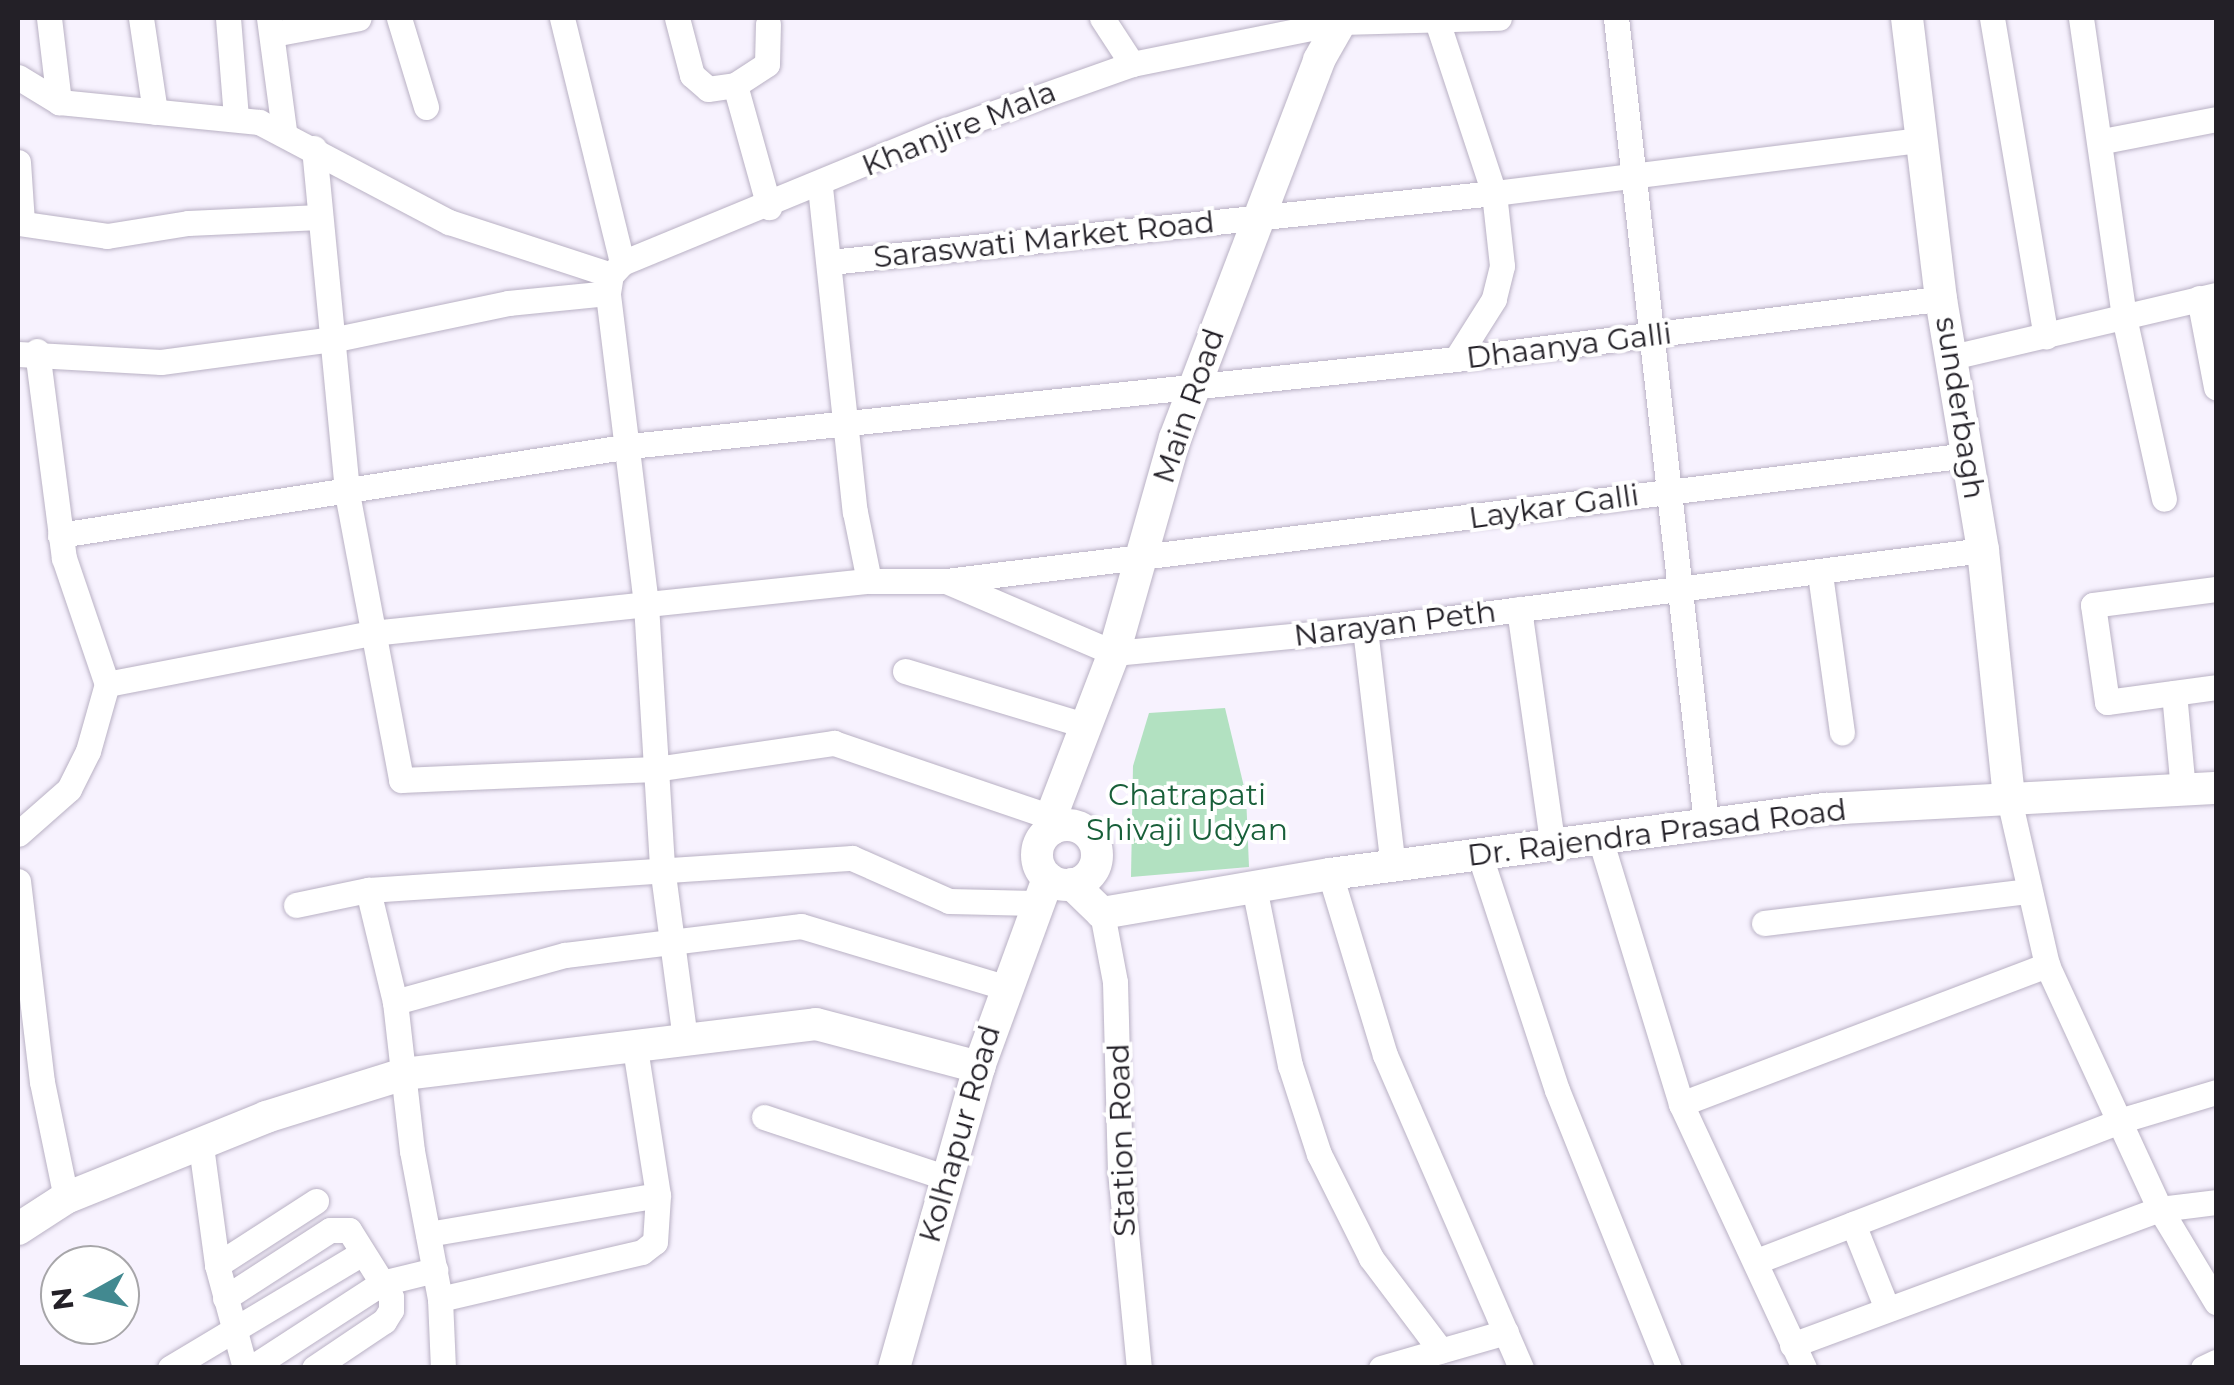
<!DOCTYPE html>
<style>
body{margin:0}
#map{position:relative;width:2234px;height:1385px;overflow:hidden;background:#f7f2fe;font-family:Montserrat,sans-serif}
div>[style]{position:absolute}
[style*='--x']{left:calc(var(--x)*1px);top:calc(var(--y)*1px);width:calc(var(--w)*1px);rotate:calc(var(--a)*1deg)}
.green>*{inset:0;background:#b2e1c1}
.roads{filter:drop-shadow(0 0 2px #b9b1c4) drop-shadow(0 0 2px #b9b1c4)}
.minor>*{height:25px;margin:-12.5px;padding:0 12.5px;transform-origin:12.5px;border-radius:12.5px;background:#fff}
.major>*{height:32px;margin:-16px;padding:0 16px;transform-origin:16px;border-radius:16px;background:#fff}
.major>.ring{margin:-16px;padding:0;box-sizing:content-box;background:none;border:32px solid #fff;border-radius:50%}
span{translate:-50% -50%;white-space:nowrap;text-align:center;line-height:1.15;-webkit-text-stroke:8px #fff;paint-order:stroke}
.street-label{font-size:30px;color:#232027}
.park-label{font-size:30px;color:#185f39}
.frame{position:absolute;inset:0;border:20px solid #232027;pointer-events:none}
.north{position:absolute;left:40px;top:1245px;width:100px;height:100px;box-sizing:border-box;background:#fff;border:2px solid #a7a6a9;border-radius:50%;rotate:262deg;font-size:28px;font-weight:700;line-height:40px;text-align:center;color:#232027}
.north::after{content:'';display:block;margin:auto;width:35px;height:45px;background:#428990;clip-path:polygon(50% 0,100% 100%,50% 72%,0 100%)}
</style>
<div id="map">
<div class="green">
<div style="clip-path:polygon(1225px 708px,1246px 795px,1249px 867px,1131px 877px,1133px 766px,1149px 713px)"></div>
</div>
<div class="roads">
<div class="minor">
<div style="--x:49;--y:18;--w:85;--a:83.2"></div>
<div style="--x:141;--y:18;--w:95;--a:81.5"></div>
<div style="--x:228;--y:18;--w:100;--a:85.4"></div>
<div style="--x:269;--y:18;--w:113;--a:82.4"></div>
<div style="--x:399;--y:18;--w:93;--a:73.1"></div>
<div style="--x:562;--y:18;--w:252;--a:76.2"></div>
<div style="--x:677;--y:18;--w:59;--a:75.3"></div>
<div style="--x:692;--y:75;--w:21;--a:41"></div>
<div style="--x:708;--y:89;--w:27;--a:-8"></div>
<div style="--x:735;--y:85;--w:38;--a:-33"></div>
<div style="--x:767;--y:64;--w:40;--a:-88.6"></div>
<div style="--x:1102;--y:18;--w:55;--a:56.9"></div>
<div style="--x:1436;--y:18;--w:184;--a:71.7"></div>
<div style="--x:1494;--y:193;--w:73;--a:83.7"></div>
<div style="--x:1502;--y:266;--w:34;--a:104"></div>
<div style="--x:1494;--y:299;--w:71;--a:122.3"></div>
<div style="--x:1616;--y:18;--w:810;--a:83.62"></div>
<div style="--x:1992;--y:18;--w:323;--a:80.4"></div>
<div style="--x:2081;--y:18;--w:302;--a:81.8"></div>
<div style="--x:2124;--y:317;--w:186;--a:77.6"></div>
<div style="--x:273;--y:34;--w:87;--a:-10.5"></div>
<div style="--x:18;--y:77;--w:48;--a:31.4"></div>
<div style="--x:59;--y:102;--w:201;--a:5.7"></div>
<div style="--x:259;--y:122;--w:215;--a:27.8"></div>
<div style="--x:449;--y:222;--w:170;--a:18.1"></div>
<div style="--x:735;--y:85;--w:127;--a:74.4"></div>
<div style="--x:2103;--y:141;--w:115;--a:-11"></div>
<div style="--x:314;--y:148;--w:347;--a:84.5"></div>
<div style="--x:347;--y:493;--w:292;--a:79.3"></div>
<div style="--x:401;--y:780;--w:254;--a:-2.5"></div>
<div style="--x:655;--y:769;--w:181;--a:-8.3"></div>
<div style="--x:834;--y:743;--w:229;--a:18.8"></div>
<div style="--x:18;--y:162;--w:60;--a:86.2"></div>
<div style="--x:820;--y:187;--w:327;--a:83.9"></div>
<div style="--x:855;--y:512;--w:70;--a:78.5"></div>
<div style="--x:18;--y:223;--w:90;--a:8.3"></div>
<div style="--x:107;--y:236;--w:82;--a:-9.1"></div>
<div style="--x:188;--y:223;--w:132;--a:-2.6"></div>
<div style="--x:830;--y:262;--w:668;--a:-5.93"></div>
<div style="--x:1494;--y:193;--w:429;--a:-7.1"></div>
<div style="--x:2199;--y:298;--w:91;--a:79.2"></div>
<div style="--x:37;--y:351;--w:209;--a:82.6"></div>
<div style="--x:64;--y:558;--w:133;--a:71.2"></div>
<div style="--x:18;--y:354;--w:143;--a:3.2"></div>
<div style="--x:161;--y:362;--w:182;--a:-7.6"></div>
<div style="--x:341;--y:338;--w:171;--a:-11.8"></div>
<div style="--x:508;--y:303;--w:100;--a:-5.7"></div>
<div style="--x:1952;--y:357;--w:271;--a:-13.2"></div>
<div style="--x:60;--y:535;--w:577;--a:-8.87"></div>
<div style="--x:630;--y:446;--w:831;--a:-6.01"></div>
<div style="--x:1456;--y:359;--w:489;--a:-7.1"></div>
<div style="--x:1820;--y:574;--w:160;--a:82.1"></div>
<div style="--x:946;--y:581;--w:183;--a:23.2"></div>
<div style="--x:1114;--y:653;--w:252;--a:-5.5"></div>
<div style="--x:1365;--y:629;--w:623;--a:-7.28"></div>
<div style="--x:2216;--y:589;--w:124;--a:172.6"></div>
<div style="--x:2093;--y:605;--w:98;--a:81.8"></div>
<div style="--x:2107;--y:702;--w:110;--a:-7.8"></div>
<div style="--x:1519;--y:609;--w:240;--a:81.9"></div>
<div style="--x:1365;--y:629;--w:240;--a:83.3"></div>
<div style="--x:905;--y:671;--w:187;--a:16.8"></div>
<div style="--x:2174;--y:693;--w:97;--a:84.7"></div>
<div style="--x:2009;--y:799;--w:170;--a:77.1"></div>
<div style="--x:2047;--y:965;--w:269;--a:65.2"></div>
<div style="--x:2160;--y:1209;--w:109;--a:58.9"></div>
<div style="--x:18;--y:834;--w:68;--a:-41.4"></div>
<div style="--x:69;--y:789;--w:42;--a:-63.4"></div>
<div style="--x:88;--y:751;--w:70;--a:-74.2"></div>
<div style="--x:107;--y:684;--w:270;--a:-10.9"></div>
<div style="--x:372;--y:633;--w:500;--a:-6"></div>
<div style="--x:869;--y:581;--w:77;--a:0"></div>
<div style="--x:946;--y:581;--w:1030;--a:-7.03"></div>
<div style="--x:1601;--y:842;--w:274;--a:73"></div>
<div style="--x:1681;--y:1104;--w:291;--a:65"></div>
<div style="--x:1480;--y:856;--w:246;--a:71.8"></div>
<div style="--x:1557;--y:1090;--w:300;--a:68.1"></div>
<div style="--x:1330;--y:874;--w:189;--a:73.1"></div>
<div style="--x:1385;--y:1055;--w:341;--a:66.5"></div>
<div style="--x:18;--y:881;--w:202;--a:83.2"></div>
<div style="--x:42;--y:1082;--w:118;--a:78.3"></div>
<div style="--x:1255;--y:892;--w:177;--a:78.6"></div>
<div style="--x:1290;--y:1065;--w:94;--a:72"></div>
<div style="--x:1319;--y:1154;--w:116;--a:63.4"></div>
<div style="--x:1371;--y:1258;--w:116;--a:53"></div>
<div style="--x:296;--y:905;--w:74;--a:-11.8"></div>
<div style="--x:1102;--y:913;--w:70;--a:79.3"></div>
<div style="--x:1115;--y:982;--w:189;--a:88.5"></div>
<div style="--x:1120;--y:1171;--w:198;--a:84.5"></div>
<div style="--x:1764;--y:923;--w:265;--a:-6.9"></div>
<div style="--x:395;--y:1002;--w:176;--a:-15.5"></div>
<div style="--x:565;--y:955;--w:238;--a:-7"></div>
<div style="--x:801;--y:926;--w:212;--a:16.7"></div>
<div style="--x:685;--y:1039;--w:175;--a:-97.6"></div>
<div style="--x:662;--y:866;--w:262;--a:-93.5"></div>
<div style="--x:646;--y:604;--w:313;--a:-97"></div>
<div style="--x:608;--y:293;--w:18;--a:-81"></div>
<div style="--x:611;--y:275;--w:16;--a:-47"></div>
<div style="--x:622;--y:263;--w:347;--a:-22.4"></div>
<div style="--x:943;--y:131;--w:201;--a:-19.5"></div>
<div style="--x:1132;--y:64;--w:213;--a:-11.4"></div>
<div style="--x:1341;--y:22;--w:158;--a:-1.5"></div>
<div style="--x:1681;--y:1104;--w:392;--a:-20.8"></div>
<div style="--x:764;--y:1117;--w:193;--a:18.4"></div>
<div style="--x:201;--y:1146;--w:120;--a:82.3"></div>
<div style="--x:217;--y:1265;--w:107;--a:74.8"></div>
<div style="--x:1853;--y:1224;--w:88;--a:68.1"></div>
<div style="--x:428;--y:1234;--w:233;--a:-9.6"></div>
<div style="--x:1757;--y:1261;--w:388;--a:-21.1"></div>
<div style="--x:2119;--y:1121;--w:101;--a:-16.6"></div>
<div style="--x:217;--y:1265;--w:118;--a:-32.9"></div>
<div style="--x:225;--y:1298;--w:125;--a:-32.9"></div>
<div style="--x:330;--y:1230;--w:19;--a:0"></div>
<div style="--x:349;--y:1230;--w:79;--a:57.9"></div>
<div style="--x:391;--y:1297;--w:13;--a:90"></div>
<div style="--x:391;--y:1310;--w:13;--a:122"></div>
<div style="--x:384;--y:1321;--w:84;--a:146.1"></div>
<div style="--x:440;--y:1299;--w:207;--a:-13.1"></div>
<div style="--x:642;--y:1252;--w:16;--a:-38"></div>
<div style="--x:655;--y:1242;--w:47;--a:-86.3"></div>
<div style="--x:658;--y:1195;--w:149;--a:-98.9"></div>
<div style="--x:1792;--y:1345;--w:392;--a:-20.3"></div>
<div style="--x:2160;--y:1209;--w:56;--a:-7.1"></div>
<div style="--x:170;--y:1368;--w:224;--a:-30.9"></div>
<div style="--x:251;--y:1368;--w:156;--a:-33"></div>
<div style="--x:382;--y:1283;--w:55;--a:-13.8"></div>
<div style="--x:443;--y:1368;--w:69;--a:-92.5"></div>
<div style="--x:440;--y:1299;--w:151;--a:-100.7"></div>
<div style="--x:412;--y:1151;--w:150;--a:-96.5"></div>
<div style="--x:395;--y:1002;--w:115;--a:-103.6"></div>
<div style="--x:368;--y:890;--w:485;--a:-3.8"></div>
<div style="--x:852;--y:858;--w:106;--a:23.9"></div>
<div style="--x:949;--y:901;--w:86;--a:1.3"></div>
<div style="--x:1381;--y:1368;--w:130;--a:-16.1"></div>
<div style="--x:2203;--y:1368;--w:14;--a:-25"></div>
</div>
<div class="major">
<div style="--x:1907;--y:18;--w:283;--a:83.1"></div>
<div style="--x:1941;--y:299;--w:254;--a:80.5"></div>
<div style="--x:1983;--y:550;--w:250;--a:84"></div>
<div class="ring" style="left:1037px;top:825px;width:28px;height:28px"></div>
<div style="--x:1052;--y:829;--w:12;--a:-95"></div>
<div style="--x:1051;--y:817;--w:176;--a:-69"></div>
<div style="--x:1114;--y:653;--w:223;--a:-74.2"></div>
<div style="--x:1175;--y:438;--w:404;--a:-69.1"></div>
<div style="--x:1319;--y:60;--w:48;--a:-60.3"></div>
<div style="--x:1072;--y:884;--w:42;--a:44"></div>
<div style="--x:1102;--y:913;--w:231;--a:-9.7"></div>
<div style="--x:1330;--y:874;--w:499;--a:-7.5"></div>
<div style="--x:1825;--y:809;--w:392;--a:-3.1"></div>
<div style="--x:18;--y:1229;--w:57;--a:-32.9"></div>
<div style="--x:66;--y:1198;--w:216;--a:-22"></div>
<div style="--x:266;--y:1117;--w:145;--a:-17.3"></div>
<div style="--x:404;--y:1074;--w:415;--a:-6.9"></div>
<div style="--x:816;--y:1024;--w:169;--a:14.8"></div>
<div style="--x:894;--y:1368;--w:313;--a:-74.2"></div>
<div style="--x:979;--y:1067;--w:201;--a:-69.9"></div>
</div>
</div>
<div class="street-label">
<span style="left:959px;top:129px;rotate:-22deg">Khanjire Mala</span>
<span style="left:1044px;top:240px;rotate:-6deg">Saraswati Market Road</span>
<span style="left:1569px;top:346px;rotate:-7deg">Dhaanya Galli</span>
<span style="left:1189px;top:406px;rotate:-71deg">Main Road</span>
<span style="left:1960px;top:408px;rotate:81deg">sunderbagh</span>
<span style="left:1554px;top:507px;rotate:-8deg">Laykar Galli</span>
<span style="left:1395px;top:624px;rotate:-7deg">Narayan Peth</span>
<span style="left:1657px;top:833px;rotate:-7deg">Dr. Rajendra Prasad Road</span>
<span style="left:960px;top:1134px;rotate:-74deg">Kolhapur Road</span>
<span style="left:1122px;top:1140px;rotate:-92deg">Station Road</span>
</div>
<div class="park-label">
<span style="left:1187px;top:812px">Chatrapati<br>Shivaji Udyan</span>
</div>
<div class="frame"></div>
<div class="north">N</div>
</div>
